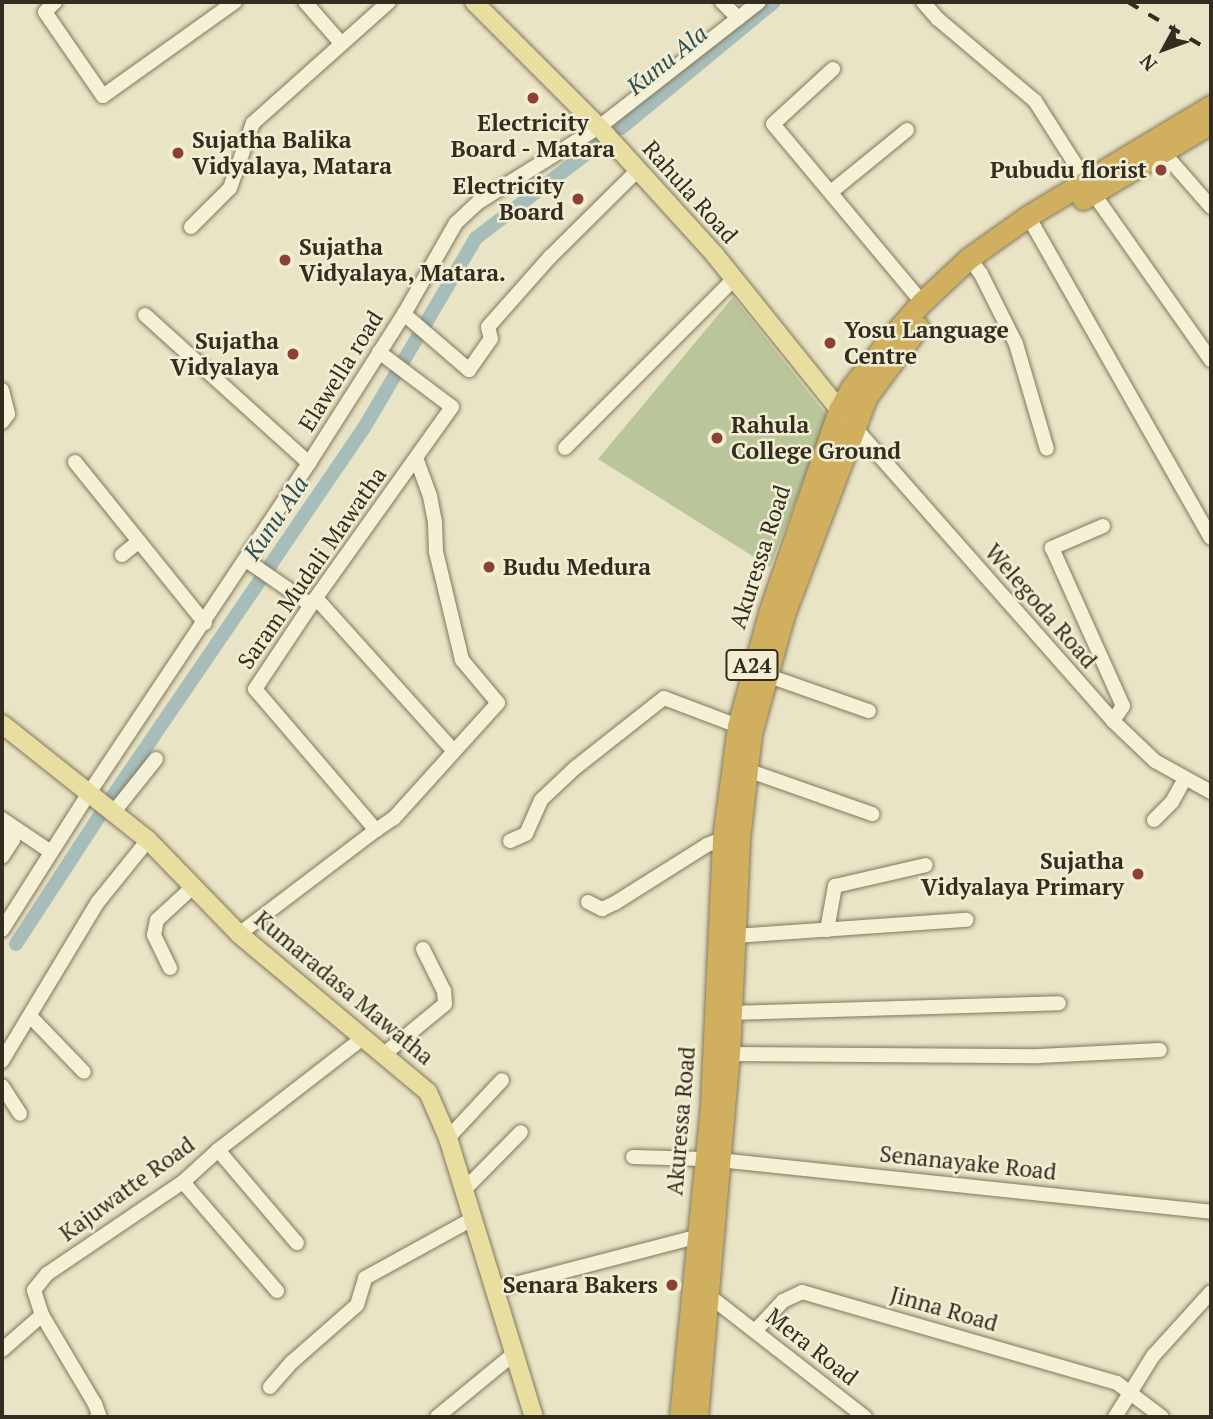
<!DOCTYPE html>
<style>
body{margin:0}
#map{position:relative;width:1213px;height:1419px;overflow:hidden;background:#e9e4c5;font-family:"PT Serif",serif}
div>[style]{position:absolute}
[style*='--x']{left:calc(var(--x)*1px);top:calc(var(--y)*1px);width:calc(var(--w)*1px);rotate:calc(var(--a)*1deg)}
.green>*{inset:0;background:#bac69a}
.canal>*{height:14px;margin:-7px;padding:0 7px;transform-origin:7px;border-radius:7px;background:#a6bdba}
.roads{filter:drop-shadow(0 0 2px #82775d) drop-shadow(0 0 2px #82775d)}
.minor>*{height:14px;margin:-7px;padding:0 7px;transform-origin:7px;border-radius:7px;background:#f5f1d7}
.major>*{height:18px;margin:-9px;padding:0 9px;transform-origin:9px;border-radius:9px;background:#e8dea0}
.highway>*{height:21px;margin:-10.5px;padding:0 10.5px;transform-origin:10.5px;border-radius:10.5px;background:#d0b05e}
.rail>*{height:3.5px;margin-top:-1.75px;transform-origin:0;background:repeating-linear-gradient(90deg,#342d1f 0 12px,transparent 0 24px)}
.dots>*{width:19px;height:19px;translate:-50% -50%;box-sizing:border-box;border:4px solid #f1eed4;border-radius:50%}
span{translate:-50% -50%;white-space:nowrap;text-align:center;line-height:1.15;-webkit-text-stroke:5px #f1eed4;paint-order:stroke}
.shield-label span{padding:2px 5px;background:#f1eed4;border:2px solid;border-radius:5px;-webkit-text-stroke-width:0}
.shield-label{font-size:21px;color:#342d1f;font-weight:700}
.poi-label{font-size:23px;color:#342d1f;font-weight:700}
.left{translate:0 -50%;text-align:left}
.right{translate:-100% -50%;text-align:right}
.street-label{font-size:23px;color:#342d1f}
.water-label{font-size:24px;color:#304f52;font-style:italic}
.frame{position:absolute;inset:0;border:4px solid #342d1f;pointer-events:none}
.north{position:absolute;left:1129px;top:14px;width:70px;height:70px;-webkit-text-stroke:5px #f1eed4;paint-order:stroke;rotate:229deg;font-size:19px;font-weight:700;line-height:28px;text-align:center;color:#342d1f}
.north::after{content:'';display:block;margin:auto;width:24px;height:32px;background:#342d1f;clip-path:polygon(50% 0,100% 100%,50% 72%,0 100%)}
</style>
<div id="map">
<div class="green">
<div style="clip-path:polygon(733px 297px,828px 417px,770px 567px,598px 459px)"></div>
</div>
<div class="canal">
<div style="--x:621;--y:128;--w:198;--a:-39.5"></div>
<div style="--x:16;--y:944;--w:165;--a:-56.9"></div>
<div style="--x:106;--y:806;--w:458;--a:-55.7"></div>
<div style="--x:364;--y:428;--w:221;--a:-59.5"></div>
<div style="--x:476;--y:238;--w:155;--a:-37.4"></div>
</div>
<div class="roads">
<div class="minor">
<div style="--x:55;--y:2;--w:14;--a:135"></div>
<div style="--x:45;--y:12;--w:102;--a:55.4"></div>
<div style="--x:103;--y:96;--w:162;--a:-35.5"></div>
<div style="--x:305;--y:2;--w:55;--a:48.7"></div>
<div style="--x:722;--y:2;--w:23;--a:45"></div>
<div style="--x:923;--y:2;--w:23;--a:49"></div>
<div style="--x:938;--y:19;--w:127;--a:40.2"></div>
<div style="--x:1035;--y:101;--w:117;--a:57.5"></div>
<div style="--x:1098;--y:200;--w:196;--a:54.8"></div>
<div style="--x:833;--y:69;--w:81;--a:137.5"></div>
<div style="--x:773;--y:124;--w:232;--a:50.1"></div>
<div style="--x:1163;--y:152;--w:73;--a:48.9"></div>
<div style="--x:831;--y:192;--w:98;--a:-39.2"></div>
<div style="--x:1028;--y:216;--w:370;--a:60.4"></div>
<div style="--x:191;--y:227;--w:55;--a:-45"></div>
<div style="--x:230;--y:188;--w:69;--a:-70.5"></div>
<div style="--x:253;--y:123;--w:182;--a:-41.7"></div>
<div style="--x:969;--y:258;--w:20;--a:53"></div>
<div style="--x:981;--y:274;--w:78;--a:63.4"></div>
<div style="--x:1016;--y:344;--w:109;--a:73.6"></div>
<div style="--x:404;--y:314;--w:86;--a:40.7"></div>
<div style="--x:469;--y:370;--w:38;--a:-55"></div>
<div style="--x:491;--y:339;--w:12;--a:-104"></div>
<div style="--x:488;--y:327;--w:94;--a:-48.5"></div>
<div style="--x:550;--y:257;--w:124;--a:-44.7"></div>
<div style="--x:145;--y:315;--w:221;--a:42.1"></div>
<div style="--x:379;--y:352;--w:91;--a:37"></div>
<div style="--x:452;--y:407;--w:243;--a:125.5"></div>
<div style="--x:311;--y:605;--w:101;--a:123.7"></div>
<div style="--x:255;--y:689;--w:186;--a:49.4"></div>
<div style="--x:376;--y:830;--w:22;--a:-34"></div>
<div style="--x:394;--y:818;--w:155;--a:-47.9"></div>
<div style="--x:498;--y:703;--w:56;--a:-129.9"></div>
<div style="--x:462;--y:660;--w:111;--a:-103.5"></div>
<div style="--x:436;--y:552;--w:30;--a:-92"></div>
<div style="--x:435;--y:522;--w:26;--a:-101"></div>
<div style="--x:430;--y:496;--w:40;--a:-110.2"></div>
<div style="--x:2;--y:390;--w:25;--a:76"></div>
<div style="--x:8;--y:414;--w:10;--a:127"></div>
<div style="--x:855;--y:428;--w:390;--a:48.6"></div>
<div style="--x:1113;--y:721;--w:58;--a:43.6"></div>
<div style="--x:1155;--y:761;--w:64;--a:29"></div>
<div style="--x:565;--y:448;--w:239;--a:-45"></div>
<div style="--x:75;--y:462;--w:207;--a:51.1"></div>
<div style="--x:1103;--y:526;--w:56;--a:156.7"></div>
<div style="--x:1052;--y:548;--w:173;--a:65.8"></div>
<div style="--x:1123;--y:706;--w:18;--a:124"></div>
<div style="--x:122;--y:555;--w:22;--a:-39"></div>
<div style="--x:246;--y:560;--w:79;--a:34.7"></div>
<div style="--x:316;--y:598;--w:206;--a:48"></div>
<div style="--x:766;--y:675;--w:109;--a:19.3"></div>
<div style="--x:747;--y:770;--w:133;--a:19.4"></div>
<div style="--x:113;--y:813;--w:69;--a:-51.5"></div>
<div style="--x:2;--y:819;--w:59;--a:34"></div>
<div style="--x:1154;--y:820;--w:25;--a:-45"></div>
<div style="--x:1172;--y:802;--w:25;--a:-61"></div>
<div style="--x:2;--y:827;--w:17;--a:50"></div>
<div style="--x:13;--y:840;--w:20;--a:123"></div>
<div style="--x:510;--y:841;--w:17;--a:-24"></div>
<div style="--x:526;--y:834;--w:37;--a:-66"></div>
<div style="--x:541;--y:800;--w:47;--a:-43.3"></div>
<div style="--x:575;--y:768;--w:113;--a:-38.2"></div>
<div style="--x:664;--y:698;--w:79;--a:20.7"></div>
<div style="--x:588;--y:902;--w:16;--a:27"></div>
<div style="--x:602;--y:909;--w:14;--a:-25"></div>
<div style="--x:615;--y:903;--w:109;--a:-32.2"></div>
<div style="--x:707;--y:845;--w:17;--a:-21"></div>
<div style="--x:2;--y:930;--w:162;--a:-57.6"></div>
<div style="--x:89;--y:793;--w:397;--a:-56.3"></div>
<div style="--x:309;--y:463;--w:177;--a:-57.5"></div>
<div style="--x:404;--y:314;--w:105;--a:-60.3"></div>
<div style="--x:456;--y:223;--w:33;--a:-43"></div>
<div style="--x:480;--y:201;--w:140;--a:-31.9"></div>
<div style="--x:599;--y:127;--w:203;--a:-38"></div>
<div style="--x:827;--y:930;--w:45;--a:-79.7"></div>
<div style="--x:835;--y:886;--w:93;--a:-13"></div>
<div style="--x:239;--y:934;--w:172;--a:-37.2"></div>
<div style="--x:735;--y:936;--w:232;--a:-4"></div>
<div style="--x:170;--y:968;--w:37;--a:-116"></div>
<div style="--x:154;--y:935;--w:15;--a:-79"></div>
<div style="--x:157;--y:920;--w:50;--a:-42.6"></div>
<div style="--x:730;--y:1013;--w:329;--a:-1.7"></div>
<div style="--x:31;--y:1017;--w:76;--a:46.1"></div>
<div style="--x:729;--y:1054;--w:310;--a:0.4"></div>
<div style="--x:1039;--y:1056;--w:121;--a:-2.8"></div>
<div style="--x:383;--y:1055;--w:80;--a:-39.4"></div>
<div style="--x:445;--y:1004;--w:13;--a:-94"></div>
<div style="--x:444;--y:991;--w:47;--a:-116.6"></div>
<div style="--x:2;--y:1061;--w:186;--a:-58.9"></div>
<div style="--x:98;--y:902;--w:80;--a:-51.1"></div>
<div style="--x:2;--y:1086;--w:33;--a:57"></div>
<div style="--x:448;--y:1138;--w:79;--a:-47"></div>
<div style="--x:218;--y:1150;--w:122;--a:49.7"></div>
<div style="--x:633;--y:1157;--w:71;--a:1.6"></div>
<div style="--x:719;--y:1160;--w:495;--a:6"></div>
<div style="--x:183;--y:1182;--w:144;--a:49.2"></div>
<div style="--x:464;--y:1190;--w:81;--a:-45.5"></div>
<div style="--x:496;--y:1289;--w:207;--a:-14.6"></div>
<div style="--x:703;--y:1291;--w:205;--a:37.9"></div>
<div style="--x:755;--y:1331;--w:41;--a:-47"></div>
<div style="--x:783;--y:1301;--w:21;--a:-25"></div>
<div style="--x:802;--y:1292;--w:328;--a:16.1"></div>
<div style="--x:1117;--y:1383;--w:56;--a:37.1"></div>
<div style="--x:2;--y:1350;--w:53;--a:-41.2"></div>
<div style="--x:270;--y:1387;--w:33;--a:-49"></div>
<div style="--x:292;--y:1362;--w:86;--a:-41.2"></div>
<div style="--x:357;--y:1305;--w:28;--a:-73"></div>
<div style="--x:365;--y:1278;--w:124;--a:-28.8"></div>
<div style="--x:97;--y:1417;--w:3;--a:-45"></div>
<div style="--x:99;--y:1415;--w:12;--a:-110"></div>
<div style="--x:95;--y:1404;--w:104;--a:-120.8"></div>
<div style="--x:42;--y:1315;--w:26;--a:-108"></div>
<div style="--x:34;--y:1290;--w:21;--a:-51"></div>
<div style="--x:47;--y:1274;--w:164;--a:-34.1"></div>
<div style="--x:183;--y:1182;--w:47;--a:-42.4"></div>
<div style="--x:218;--y:1150;--w:183;--a:-37.7"></div>
<div style="--x:437;--y:1417;--w:101;--a:-39.4"></div>
<div style="--x:1115;--y:1417;--w:72;--a:-58.1"></div>
<div style="--x:1153;--y:1356;--w:86;--a:-47.8"></div>
</div>
<div class="major">
<div style="--x:474;--y:2;--w:177;--a:45"></div>
<div style="--x:599;--y:127;--w:173;--a:47.8"></div>
<div style="--x:715;--y:255;--w:211;--a:51.2"></div>
<div style="--x:2;--y:724;--w:186;--a:38.5"></div>
<div style="--x:148;--y:840;--w:131;--a:45.9"></div>
<div style="--x:239;--y:934;--w:246;--a:39.9"></div>
<div style="--x:428;--y:1092;--w:50;--a:66.5"></div>
<div style="--x:448;--y:1138;--w:292;--a:72.9"></div>
</div>
<div class="highway">
<div style="--x:1083;--y:199;--w:149;--a:-30.7"></div>
<div style="--x:680;--y:1417;--w:314;--a:-84.3"></div>
<div style="--x:711;--y:1105;--w:266;--a:-87.4"></div>
<div style="--x:723;--y:839;--w:114;--a:-82.4"></div>
<div style="--x:738;--y:726;--w:120;--a:-74.6"></div>
<div style="--x:770;--y:610;--w:212;--a:-71"></div>
<div style="--x:839;--y:410;--w:25;--a:-61"></div>
<div style="--x:851;--y:388;--w:66;--a:-51.7"></div>
<div style="--x:892;--y:336;--w:45;--a:-48.6"></div>
<div style="--x:922;--y:302;--w:64;--a:-43.1"></div>
<div style="--x:969;--y:258;--w:72;--a:-35.4"></div>
<div style="--x:1028;--y:216;--w:214;--a:-31"></div>
<div style="--x:697;--y:1417;--w:364;--a:-85"></div>
<div style="--x:729;--y:1054;--w:215;--a:-87.3"></div>
<div style="--x:739;--y:839;--w:107;--a:-83.5"></div>
<div style="--x:751;--y:733;--w:123;--a:-74.5"></div>
<div style="--x:784;--y:614;--w:233;--a:-69.2"></div>
<div style="--x:867;--y:396;--w:86;--a:-53.5"></div>
</div>
</div>
<div class="rail">
<div style="--x:1128;--y:2;--w:96;--a:30.6"></div>
</div>
<div class="dots">
<div style="left:533px;top:98px;background:#8b4133"></div>
<div style="left:178px;top:153px;background:#8b4133"></div>
<div style="left:1161px;top:170px;background:#8b4133"></div>
<div style="left:578px;top:199px;background:#8b4133"></div>
<div style="left:285px;top:260px;background:#8b4133"></div>
<div style="left:830px;top:343px;background:#8b4133"></div>
<div style="left:293px;top:354px;background:#8b4133"></div>
<div style="left:717px;top:438px;background:#8b4133"></div>
<div style="left:489px;top:567px;background:#8b4133"></div>
<div style="left:1138px;top:874px;background:#8b4133"></div>
<div style="left:672px;top:1285px;background:#8b4133"></div>
</div>
<div class="shield-label">
<span style="left:752px;top:665px">A24</span>
</div>
<div class="poi-label">
<span style="left:533px;top:136px">Electricity<br>Board - Matara</span>
<span class="left" style="left:192px;top:153px">Sujatha Balika<br>Vidyalaya, Matara</span>
<span class="right" style="left:1147px;top:170px">Pubudu florist</span>
<span class="right" style="left:564px;top:199px">Electricity<br>Board</span>
<span class="left" style="left:299px;top:260px">Sujatha<br>Vidyalaya, Matara.</span>
<span class="left" style="left:844px;top:343px">Yosu Language<br>Centre</span>
<span class="right" style="left:279px;top:354px">Sujatha<br>Vidyalaya</span>
<span class="left" style="left:731px;top:438px">Rahula<br>College Ground</span>
<span class="left" style="left:503px;top:567px">Budu Medura</span>
<span class="right" style="left:1124px;top:874px">Sujatha<br>Vidyalaya Primary</span>
<span class="right" style="left:658px;top:1285px">Senara Bakers</span>
</div>
<div class="street-label">
<span style="left:690px;top:192px;rotate:48deg">Rahula Road</span>
<span style="left:341px;top:371px;rotate:-58deg">Elawella road</span>
<span style="left:760px;top:557px;rotate:-72deg">Akuressa Road</span>
<span style="left:312px;top:568px;rotate:-55deg">Saram Mudali Mawatha</span>
<span style="left:1041px;top:606px;rotate:49deg">Welegoda Road</span>
<span style="left:344px;top:988px;rotate:40deg">Kumaradasa Mawatha</span>
<span style="left:681px;top:1121px;rotate:-85deg">Akuressa Road</span>
<span style="left:968px;top:1163px;rotate:6deg">Senanayake Road</span>
<span style="left:127px;top:1189px;rotate:-36deg">Kajuwatte Road</span>
<span style="left:944px;top:1309px;rotate:16deg">Jinna Road</span>
<span style="left:812px;top:1347px;rotate:38deg">Mera Road</span>
</div>
<div class="water-label">
<span style="left:667px;top:60px;rotate:-39deg">Kunu Ala</span>
<span style="left:276px;top:518px;rotate:-56deg">Kunu Ala</span>
</div>
<div class="frame"></div>
<div class="north">N</div>
</div>
